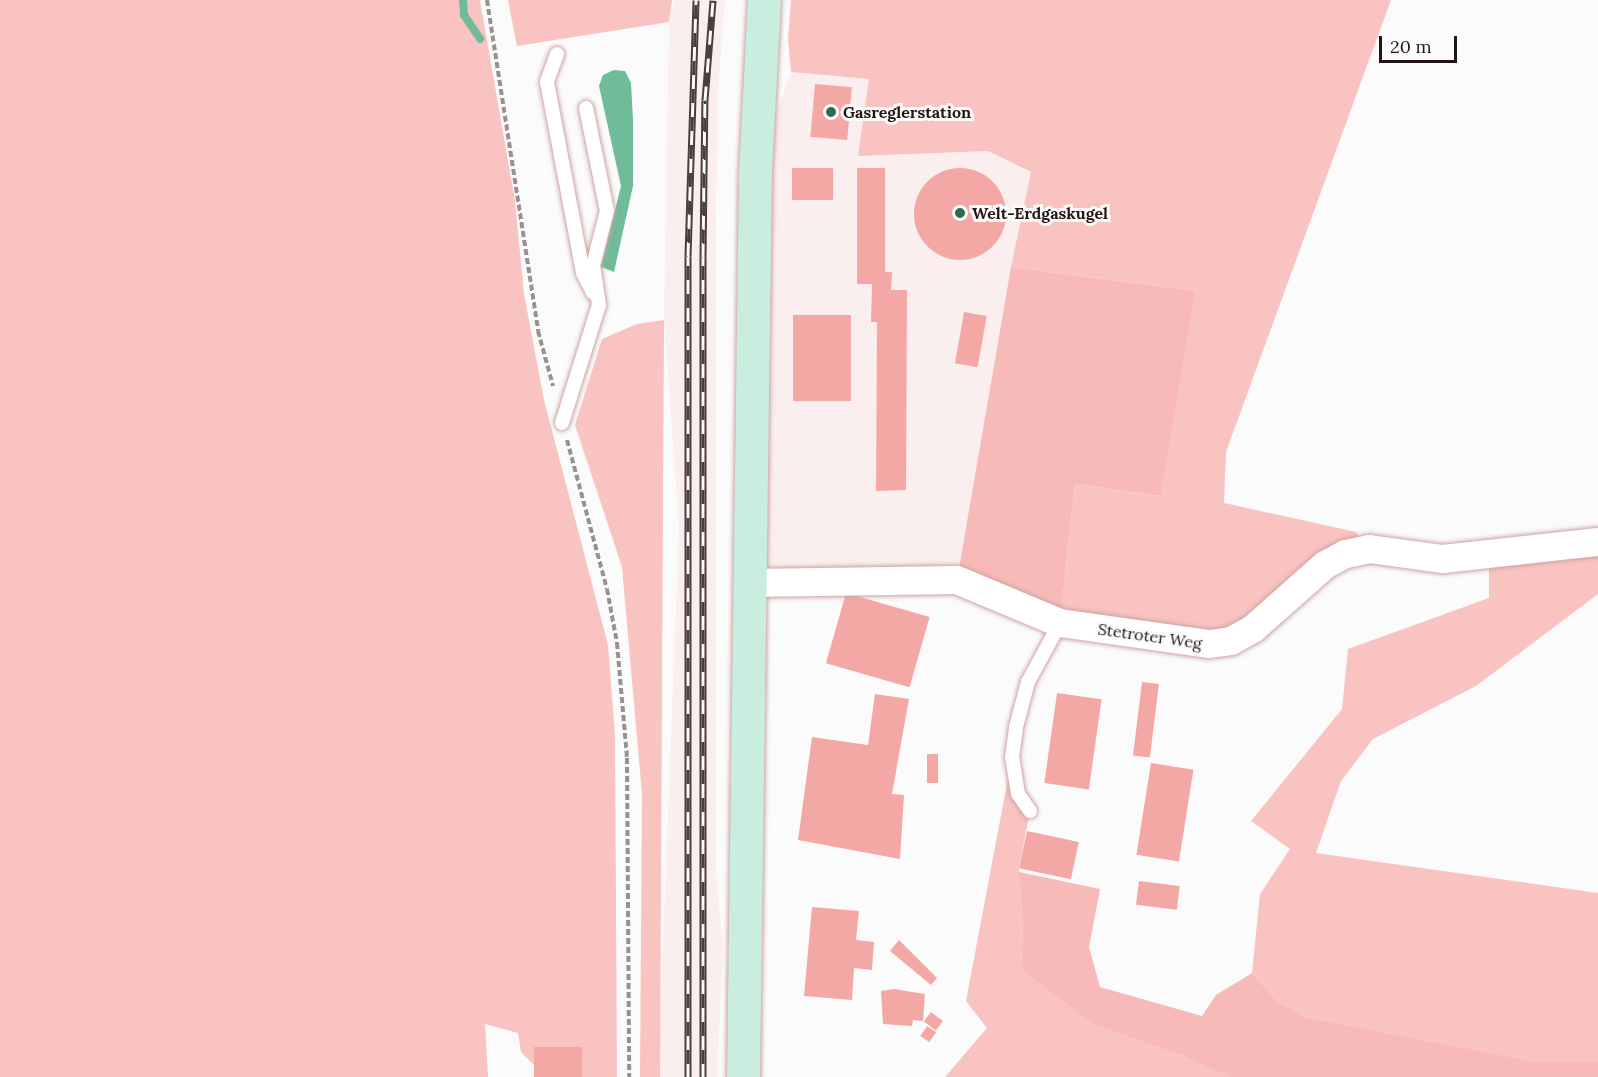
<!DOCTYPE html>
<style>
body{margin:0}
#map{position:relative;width:1598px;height:1077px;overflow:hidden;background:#fbfbfb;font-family:Lora,serif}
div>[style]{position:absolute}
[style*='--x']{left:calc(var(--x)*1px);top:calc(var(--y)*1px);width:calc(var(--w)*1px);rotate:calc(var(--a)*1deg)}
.built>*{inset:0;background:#faefee}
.green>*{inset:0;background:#f9c3c1}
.forest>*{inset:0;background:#f8bab8}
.water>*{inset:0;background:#6fbb9a}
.stream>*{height:8px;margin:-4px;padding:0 4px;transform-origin:4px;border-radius:4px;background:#6fbb9a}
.building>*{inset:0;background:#f4a8a6;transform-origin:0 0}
.round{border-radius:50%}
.path>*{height:4px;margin-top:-2px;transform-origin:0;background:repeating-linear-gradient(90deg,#989191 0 6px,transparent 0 9px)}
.roads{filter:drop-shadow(0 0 2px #cda4a2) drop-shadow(0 0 2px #cda4a2)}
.lane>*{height:14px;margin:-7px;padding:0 7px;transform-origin:7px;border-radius:7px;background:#fff}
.street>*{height:28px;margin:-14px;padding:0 14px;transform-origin:14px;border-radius:14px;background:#fff}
.secondary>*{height:33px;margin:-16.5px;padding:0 16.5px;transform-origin:16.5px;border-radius:16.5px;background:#c9eddf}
.rail>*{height:7px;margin-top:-3.5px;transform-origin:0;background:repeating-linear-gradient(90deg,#fbfbfb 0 14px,#4a3e3e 0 28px);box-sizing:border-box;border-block:2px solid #4a3e3e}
.dots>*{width:16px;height:16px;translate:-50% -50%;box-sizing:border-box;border:3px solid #fbfbfb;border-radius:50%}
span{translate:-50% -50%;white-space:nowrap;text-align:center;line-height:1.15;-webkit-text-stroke:6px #fbfbfb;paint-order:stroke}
.poi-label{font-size:16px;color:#241515;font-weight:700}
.left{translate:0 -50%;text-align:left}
.street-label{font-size:16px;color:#241515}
.scale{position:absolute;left:1379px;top:36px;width:78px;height:27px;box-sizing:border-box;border:3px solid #241515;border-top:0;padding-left:8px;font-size:18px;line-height:21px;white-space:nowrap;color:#241515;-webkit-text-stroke:4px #fbfbfb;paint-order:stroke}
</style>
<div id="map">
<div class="built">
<div style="clip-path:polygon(674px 0,725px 0,718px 92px,716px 214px,716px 871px,723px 949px,717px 1077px,658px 1077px,679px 527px,664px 320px,669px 22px)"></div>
<div style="clip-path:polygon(791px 72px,869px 79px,858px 156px,988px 151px,1031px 173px,957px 580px,750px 583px,755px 171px)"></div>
</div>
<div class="green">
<div style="clip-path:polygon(0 0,480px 0,515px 201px,524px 294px,544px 400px,608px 645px,615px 735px,617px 1077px,582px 1077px,582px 1047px,535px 1048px,535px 1066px,521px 1052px,518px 1033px,485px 1024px,488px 1077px,0 1077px)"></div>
<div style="clip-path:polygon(508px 0,672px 0,669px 22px,517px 46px)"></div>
<div style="clip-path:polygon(791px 0,1391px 0,1226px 452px,1224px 503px,1356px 532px,1362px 542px,1228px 635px,1060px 623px,1075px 484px,1159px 496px,1196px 291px,1011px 267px,1031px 172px,988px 151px,858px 156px,869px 79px,791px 72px,788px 39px)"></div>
<div style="clip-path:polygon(664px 320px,660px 1077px,640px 1077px,642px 794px,622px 567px,575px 425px,602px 339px,637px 324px)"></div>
<div style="clip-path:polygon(1598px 549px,1598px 594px,1476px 686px,1373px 739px,1341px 781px,1316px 853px,1598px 893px,1598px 1062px,1535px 1062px,1400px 1039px,1307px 1018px,1277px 1001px,1252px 973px,1260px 894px,1290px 849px,1251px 821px,1342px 709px,1348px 649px,1489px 598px,1489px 560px)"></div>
<div style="clip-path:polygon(1012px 757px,1030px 811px,1019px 868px,1023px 925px,1021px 969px,1230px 1077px,945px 1077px,987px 1028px,966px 1001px)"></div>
</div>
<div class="forest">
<div style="clip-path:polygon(1011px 267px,1196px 291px,1160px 496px,1075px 484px,1060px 623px,957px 580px)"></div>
<div style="clip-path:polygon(1019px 872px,1100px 889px,1089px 947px,1100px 987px,1202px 1016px,1216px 995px,1252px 973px,1277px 1001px,1307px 1018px,1535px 1062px,1598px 1062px,1598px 1077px,1230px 1077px,1184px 1056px,1092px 1023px,1021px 969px,1023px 925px)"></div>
</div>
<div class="water">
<div style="clip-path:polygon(614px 70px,625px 71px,631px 83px,633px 120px,633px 186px,614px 272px,601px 267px,621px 186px,599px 86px,603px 75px)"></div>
</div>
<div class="stream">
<div style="--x:463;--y:0;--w:15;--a:86"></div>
<div style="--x:464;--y:15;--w:29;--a:56"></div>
</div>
<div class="building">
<div style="left:815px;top:84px;width:37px;height:53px;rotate:5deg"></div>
<div class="round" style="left:914px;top:168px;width:92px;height:92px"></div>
<div style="left:792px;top:168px;width:41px;height:32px"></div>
<div style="clip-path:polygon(857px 168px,885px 168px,885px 272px,892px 272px,891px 290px,907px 290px,906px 490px,876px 491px,877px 322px,871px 322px,872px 284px,857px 284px)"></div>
<div style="left:964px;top:312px;width:23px;height:52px;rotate:10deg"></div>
<div style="left:851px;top:315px;width:86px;height:58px;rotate:90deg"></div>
<div style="left:846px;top:593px;width:87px;height:73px;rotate:16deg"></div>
<div style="left:1142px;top:682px;width:17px;height:74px;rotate:7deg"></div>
<div style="left:1057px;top:693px;width:45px;height:91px;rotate:8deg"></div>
<div style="clip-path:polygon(875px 694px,909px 699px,892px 794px,904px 795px,900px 859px,798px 840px,812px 737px,868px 745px)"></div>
<div style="left:927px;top:754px;width:11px;height:29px"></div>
<div style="left:1151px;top:763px;width:43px;height:93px;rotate:9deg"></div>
<div style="left:1027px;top:831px;width:53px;height:38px;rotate:12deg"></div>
<div style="left:1139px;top:881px;width:41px;height:24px;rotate:7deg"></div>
<div style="clip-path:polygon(812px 907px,859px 911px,856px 940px,874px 942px,872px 970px,854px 968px,852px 1000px,804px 996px)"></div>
<div style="clip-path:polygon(899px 940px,937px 978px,931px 985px,890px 951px)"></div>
<div style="clip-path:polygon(894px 989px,925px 994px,923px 1021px,913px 1020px,912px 1026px,883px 1024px,881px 991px)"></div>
<div style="left:931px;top:1012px;width:15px;height:12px;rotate:37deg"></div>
<div style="left:927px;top:1026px;width:11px;height:12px;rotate:34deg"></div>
<div style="left:582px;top:1047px;width:30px;height:48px;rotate:90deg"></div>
</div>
<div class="path">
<div style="--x:487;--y:0;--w:335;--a:81.2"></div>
<div style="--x:538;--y:331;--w:57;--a:74.7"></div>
<div style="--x:567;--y:440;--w:154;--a:75"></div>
<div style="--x:607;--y:589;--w:55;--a:79.5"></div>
<div style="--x:617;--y:643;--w:115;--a:85"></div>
<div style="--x:627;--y:758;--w:319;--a:89.6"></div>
</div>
<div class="roads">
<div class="lane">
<div style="--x:557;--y:54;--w:30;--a:110"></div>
<div style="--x:547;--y:82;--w:194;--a:79.3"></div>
<div style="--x:583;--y:273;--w:22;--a:63"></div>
<div style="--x:562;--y:423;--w:124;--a:-72.6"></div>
<div style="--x:599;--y:305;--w:40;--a:-98.5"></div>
<div style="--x:593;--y:265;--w:56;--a:-75.5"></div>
<div style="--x:607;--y:211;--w:105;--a:-101.5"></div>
<div style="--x:1030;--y:811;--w:21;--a:-125"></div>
<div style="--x:1018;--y:794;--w:37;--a:-99"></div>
<div style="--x:1012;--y:757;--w:30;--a:-82"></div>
<div style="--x:1016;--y:727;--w:47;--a:-75.1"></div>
<div style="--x:1028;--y:682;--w:67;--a:-61.5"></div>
</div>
<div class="street">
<div style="--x:750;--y:583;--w:207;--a:-0.8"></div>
<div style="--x:957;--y:580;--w:112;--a:22.7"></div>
<div style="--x:1060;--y:623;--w:151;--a:8"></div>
<div style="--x:1210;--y:644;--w:21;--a:-8"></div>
<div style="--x:1231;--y:641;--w:26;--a:-29"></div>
<div style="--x:1254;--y:628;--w:95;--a:-41.6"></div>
<div style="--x:1325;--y:565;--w:24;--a:-28"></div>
<div style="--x:1346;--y:554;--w:24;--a:-12"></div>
<div style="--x:1369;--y:549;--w:75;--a:7.7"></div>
<div style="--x:1443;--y:559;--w:156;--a:-6.3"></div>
</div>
<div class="secondary">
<div style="--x:743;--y:1077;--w:906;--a:-89.24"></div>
<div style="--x:755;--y:171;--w:171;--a:-87"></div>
</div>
</div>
<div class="rail">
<div style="--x:688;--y:1077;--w:821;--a:-90"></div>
<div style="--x:688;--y:256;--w:256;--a:-88.2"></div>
<div style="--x:703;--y:1077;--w:820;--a:-90"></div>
<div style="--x:703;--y:257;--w:157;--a:-89.3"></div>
<div style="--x:705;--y:100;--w:100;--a:-85.4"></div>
</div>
<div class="dots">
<div style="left:831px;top:112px;background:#316a53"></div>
<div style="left:960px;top:213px;background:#316a53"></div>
</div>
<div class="poi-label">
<span class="left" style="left:843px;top:112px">Gasreglerstation</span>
<span class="left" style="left:972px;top:213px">Welt-Erdgaskugel</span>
</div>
<div class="street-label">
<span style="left:1150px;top:636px;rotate:8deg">Stetroter Weg</span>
</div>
<div class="scale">20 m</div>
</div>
